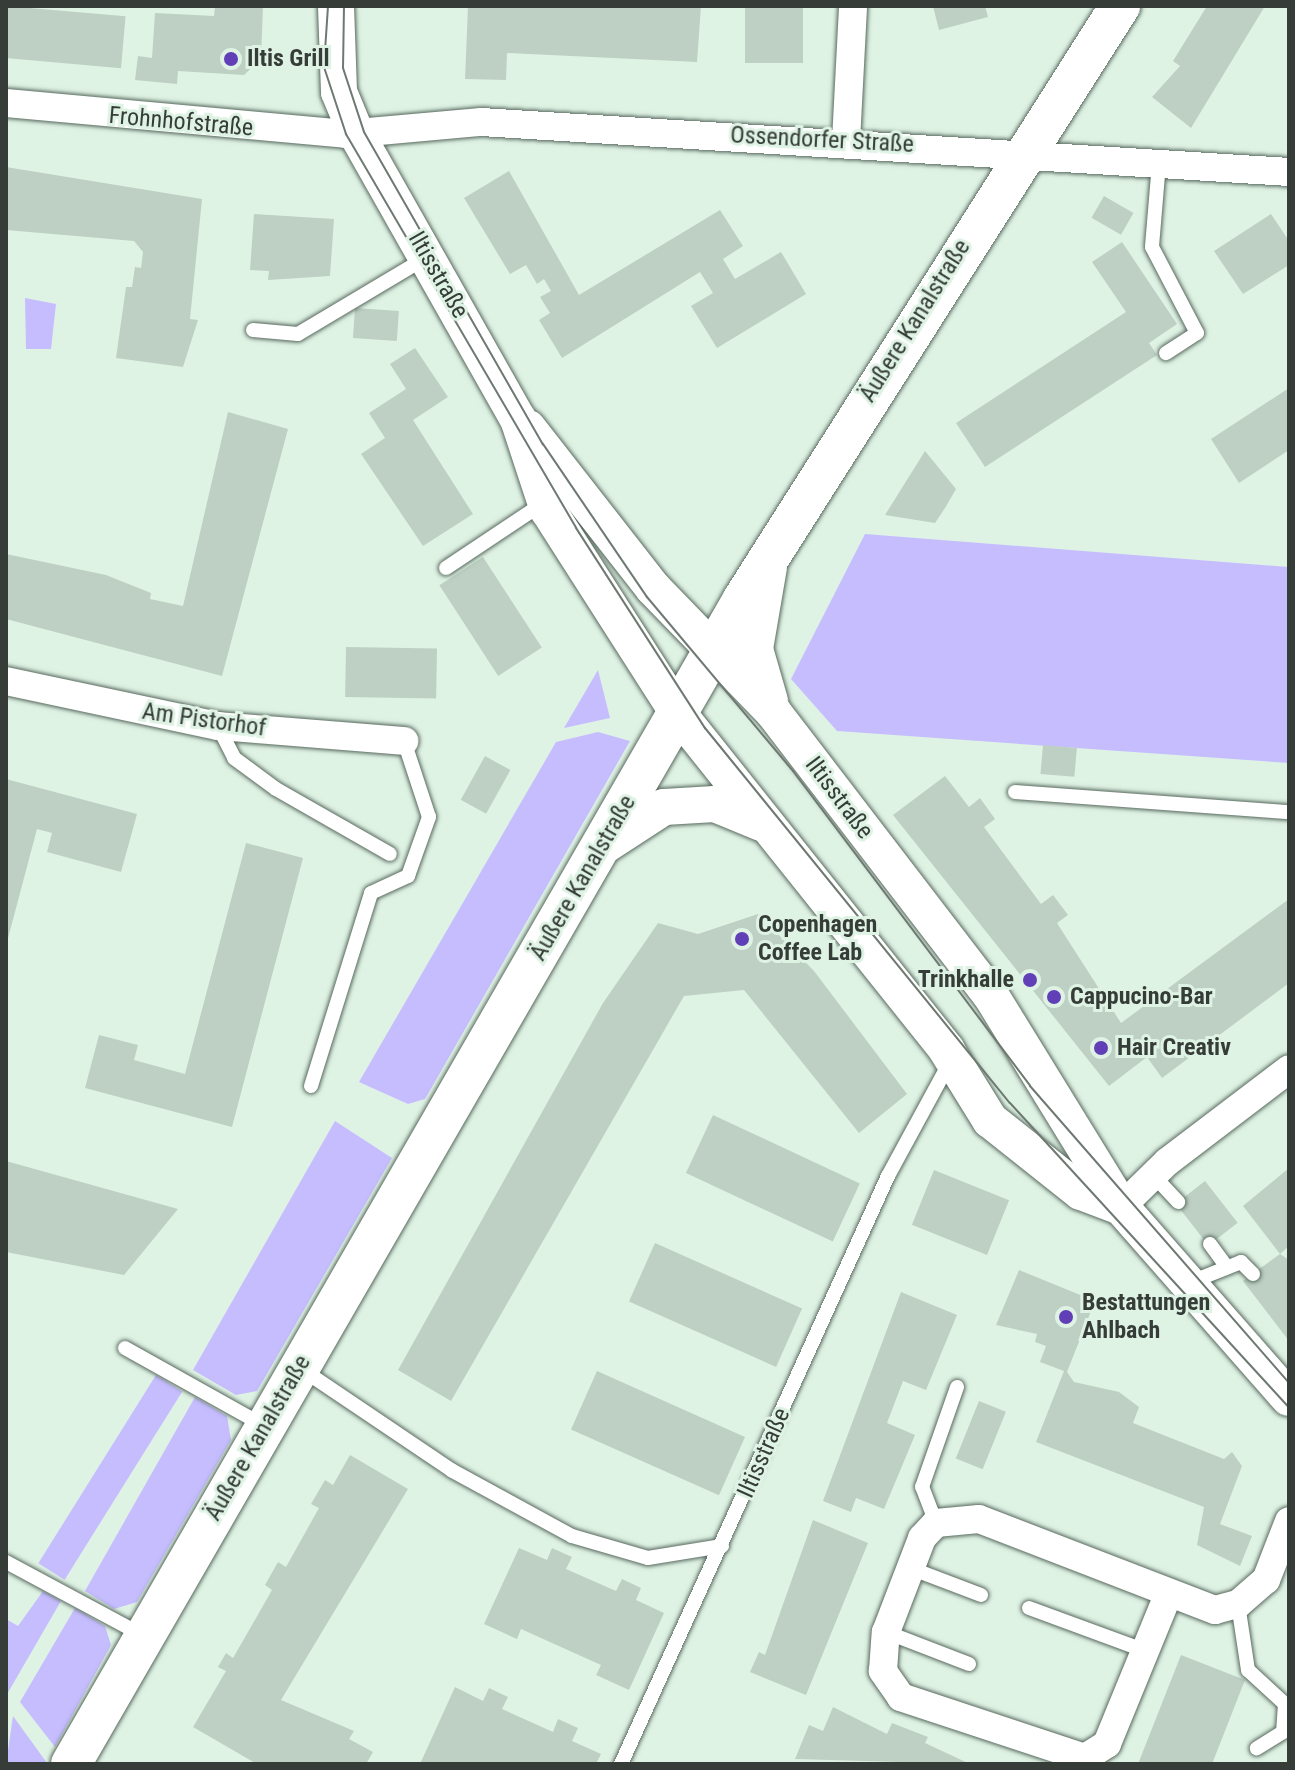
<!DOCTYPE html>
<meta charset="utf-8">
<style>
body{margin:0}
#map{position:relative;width:1295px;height:1770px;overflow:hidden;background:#dff3e5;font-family:"Roboto Condensed",sans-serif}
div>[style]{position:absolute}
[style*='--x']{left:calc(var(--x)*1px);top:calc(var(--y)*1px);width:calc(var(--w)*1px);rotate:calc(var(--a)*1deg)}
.green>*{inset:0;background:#c6bdff;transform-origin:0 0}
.building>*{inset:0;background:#bdd0c3;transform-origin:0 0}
.roads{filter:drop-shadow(0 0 2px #58695e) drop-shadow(0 0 2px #58695e)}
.service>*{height:14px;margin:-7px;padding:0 7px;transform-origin:7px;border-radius:7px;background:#fff}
.minor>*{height:28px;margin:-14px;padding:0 14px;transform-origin:14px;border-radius:14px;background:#fff}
.tertiary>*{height:36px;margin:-18px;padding:0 18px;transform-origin:18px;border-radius:18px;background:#fff}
.secondary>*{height:40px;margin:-20px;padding:0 20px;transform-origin:20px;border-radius:20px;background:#fff}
.tram>*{height:2px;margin:-1px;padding:0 1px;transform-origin:1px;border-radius:1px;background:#6e7971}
.dots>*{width:22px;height:22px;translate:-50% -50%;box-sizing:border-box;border:4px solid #dff3e5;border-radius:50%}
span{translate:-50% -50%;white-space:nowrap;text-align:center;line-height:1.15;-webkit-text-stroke:6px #dff3e5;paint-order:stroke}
.poi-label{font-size:24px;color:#363d38;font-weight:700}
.left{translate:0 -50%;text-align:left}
.right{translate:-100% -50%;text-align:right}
.street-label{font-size:24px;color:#363d38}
.frame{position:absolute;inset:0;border:8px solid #363d38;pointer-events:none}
</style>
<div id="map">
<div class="green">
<div style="clip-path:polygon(25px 298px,56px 304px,51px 349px,26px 349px)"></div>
<div style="clip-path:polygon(865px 534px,1289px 567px,1289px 763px,837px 731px,791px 679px)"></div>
<div style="clip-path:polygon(598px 670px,610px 718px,564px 728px)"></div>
<div style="clip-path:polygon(598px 732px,630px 741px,425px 1099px,408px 1104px,359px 1082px,556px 742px)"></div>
<div style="clip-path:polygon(335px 1121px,392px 1158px,257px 1391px,236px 1395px,193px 1370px)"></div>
<div style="left:156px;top:1375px;width:31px;height:222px;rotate:32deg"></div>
<div style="clip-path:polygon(195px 1397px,227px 1416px,231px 1440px,137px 1602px,114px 1609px,85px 1591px)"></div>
<div style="clip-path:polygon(43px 1591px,61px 1601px,6px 1696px,6px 1619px,18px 1626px)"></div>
<div style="clip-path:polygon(75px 1608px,105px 1626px,111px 1645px,55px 1747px,20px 1702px)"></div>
<div style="clip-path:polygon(13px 1716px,47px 1763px,46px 1764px,6px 1764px)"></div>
</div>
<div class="building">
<div style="left:7px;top:6px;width:119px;height:52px;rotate:5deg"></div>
<div style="clip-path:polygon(215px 6px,263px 6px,261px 59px,244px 75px,178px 71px,177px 84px,135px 80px,138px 56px,152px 58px,155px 13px,214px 16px)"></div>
<div style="clip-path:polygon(468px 6px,701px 6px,697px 62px,507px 53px,506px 80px,465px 79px)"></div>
<div style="left:745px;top:6px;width:58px;height:57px"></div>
<div style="clip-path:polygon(933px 6px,985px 6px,988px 17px,939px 30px)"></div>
<div style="clip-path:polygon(1207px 6px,1265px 6px,1191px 128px,1152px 97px,1180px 66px,1173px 61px)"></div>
<div style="clip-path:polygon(6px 167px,202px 199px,190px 319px,198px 320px,183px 367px,116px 358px,126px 287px,132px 287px,135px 267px,141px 268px,143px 252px,134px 241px,6px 230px)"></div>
<div style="clip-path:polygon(509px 171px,579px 295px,720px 210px,743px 246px,723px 259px,735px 279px,781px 252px,806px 294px,717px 348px,691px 306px,713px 293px,700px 272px,562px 358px,539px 320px,550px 313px,540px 297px,551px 291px,544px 279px,537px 284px,526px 265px,510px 274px,464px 198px)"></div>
<div style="left:1104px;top:196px;width:34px;height:25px;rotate:30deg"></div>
<div style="clip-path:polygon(254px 214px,334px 219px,330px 276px,268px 280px,269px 271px,250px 270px)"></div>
<div style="clip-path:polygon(1271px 214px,1289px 241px,1289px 265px,1243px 294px,1214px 251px)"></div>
<div style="clip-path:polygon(1122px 242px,1177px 324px,1149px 343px,1157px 355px,985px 467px,956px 423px,1126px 312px,1092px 262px)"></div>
<div style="left:355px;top:308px;width:44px;height:30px;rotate:4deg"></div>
<div style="clip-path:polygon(415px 348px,448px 397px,413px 420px,473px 514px,423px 546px,361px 454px,385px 438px,369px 413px,406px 389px,390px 364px)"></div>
<div style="clip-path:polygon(1289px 388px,1289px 450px,1239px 483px,1211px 439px)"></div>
<div style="clip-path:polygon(228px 412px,288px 429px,222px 676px,6px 619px,6px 554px,106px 575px,151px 593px,150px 599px,183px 606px)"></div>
<div style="clip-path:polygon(925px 451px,956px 489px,945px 508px,935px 523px,885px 515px)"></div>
<div style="left:483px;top:557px;width:108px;height:52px;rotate:57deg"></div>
<div style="left:346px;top:647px;width:91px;height:50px;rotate:1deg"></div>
<div style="left:1043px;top:745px;width:34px;height:29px;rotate:5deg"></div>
<div style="left:485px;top:756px;width:29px;height:50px;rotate:29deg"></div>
<div style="clip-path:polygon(945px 776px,969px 807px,980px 798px,995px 819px,984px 827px,1041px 904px,1053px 895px,1068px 915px,1057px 923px,1121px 1023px,1289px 899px,1289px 983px,1162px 1078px,1147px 1057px,1109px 1086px,893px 815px)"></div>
<div style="clip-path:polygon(6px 779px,137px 814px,121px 872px,47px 852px,52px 833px,37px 829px,7px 942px)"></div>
<div style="clip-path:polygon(246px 843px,303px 858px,232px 1127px,85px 1088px,99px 1035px,138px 1045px,134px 1060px,185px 1074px)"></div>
<div style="clip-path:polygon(758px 914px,814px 971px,907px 1094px,859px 1133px,744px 990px,684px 996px,451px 1401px,398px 1370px,603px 1003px,658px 923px,698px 934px)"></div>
<div style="left:713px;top:1115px;width:162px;height:64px;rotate:25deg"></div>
<div style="clip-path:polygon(6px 1161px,178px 1209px,124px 1275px,6px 1252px)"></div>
<div style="clip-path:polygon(1289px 1168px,1289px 1246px,1280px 1254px,1243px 1206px)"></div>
<div style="left:934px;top:1170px;width:81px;height:59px;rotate:22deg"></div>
<div style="left:1205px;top:1181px;width:53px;height:37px;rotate:52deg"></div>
<div style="left:655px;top:1243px;width:161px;height:64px;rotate:24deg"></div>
<div style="clip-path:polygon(1280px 1254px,1289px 1260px,1289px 1341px,1243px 1281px)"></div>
<div style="clip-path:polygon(1019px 1270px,1095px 1301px,1067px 1372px,1074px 1382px,1119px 1392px,1139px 1407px,1133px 1423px,1224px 1459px,1232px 1452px,1242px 1466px,1220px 1524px,1252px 1536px,1240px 1566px,1197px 1545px,1204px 1507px,1036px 1442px,1064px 1371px,1040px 1362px,1046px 1346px,1035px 1342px,1037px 1334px,996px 1325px)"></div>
<div style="clip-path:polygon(901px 1292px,957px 1315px,926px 1390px,903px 1381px,887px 1423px,915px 1435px,884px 1509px,856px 1498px,851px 1512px,823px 1501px)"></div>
<div style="left:597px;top:1371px;width:162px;height:64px;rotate:24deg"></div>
<div style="left:979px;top:1401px;width:29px;height:62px;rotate:22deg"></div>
<div style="clip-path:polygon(350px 1455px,408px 1489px,281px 1700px,354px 1731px,349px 1739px,373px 1752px,366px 1764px,257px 1764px,193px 1727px,226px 1671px,218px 1667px,226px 1653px,233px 1658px,272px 1590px,265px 1585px,278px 1562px,286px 1567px,319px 1508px,311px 1504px,325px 1480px,333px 1485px)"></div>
<div style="clip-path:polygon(813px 1520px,868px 1543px,806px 1695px,750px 1672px,759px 1652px,765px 1655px)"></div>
<div style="clip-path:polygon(519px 1548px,547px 1560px,552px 1548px,572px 1557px,566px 1569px,616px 1591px,622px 1579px,641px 1588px,636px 1600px,664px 1613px,629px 1690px,596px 1675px,601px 1665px,521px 1629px,517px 1639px,484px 1624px)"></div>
<div style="clip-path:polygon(1181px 1655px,1245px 1680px,1212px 1764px,1138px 1764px)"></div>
<div style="clip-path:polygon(455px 1687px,483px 1701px,489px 1688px,508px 1697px,502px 1709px,553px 1732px,558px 1719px,578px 1728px,572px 1741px,601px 1754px,596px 1764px,420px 1764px)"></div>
<div style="clip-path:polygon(833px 1707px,887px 1734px,892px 1723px,928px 1737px,925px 1743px,970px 1764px,795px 1759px,809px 1725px,823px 1731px)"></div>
</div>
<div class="roads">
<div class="service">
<div style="--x:1159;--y:163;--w:84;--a:94.8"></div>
<div style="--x:1152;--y:247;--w:97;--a:62.4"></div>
<div style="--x:1197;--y:333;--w:37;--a:147"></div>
<div style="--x:253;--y:330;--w:45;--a:5.1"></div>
<div style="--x:298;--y:334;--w:147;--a:-30.8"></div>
<div style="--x:446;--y:568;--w:119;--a:-33.7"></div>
<div style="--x:218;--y:726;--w:36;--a:63"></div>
<div style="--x:234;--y:758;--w:52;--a:36.4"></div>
<div style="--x:276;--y:789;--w:131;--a:29.7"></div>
<div style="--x:1015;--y:792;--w:275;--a:4.2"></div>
<div style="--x:311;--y:1086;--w:202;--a:-72.7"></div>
<div style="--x:371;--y:893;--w:41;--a:-24.7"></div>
<div style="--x:408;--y:876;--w:63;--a:-70.4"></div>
<div style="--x:429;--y:817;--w:80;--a:-108.2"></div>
<div style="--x:1153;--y:1175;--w:37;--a:47"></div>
<div style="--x:1210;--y:1244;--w:29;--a:54"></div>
<div style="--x:1191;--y:1282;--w:54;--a:-21.8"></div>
<div style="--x:1241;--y:1262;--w:17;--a:45"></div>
<div style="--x:125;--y:1348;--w:158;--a:29.2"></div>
<div style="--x:303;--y:1370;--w:179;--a:34"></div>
<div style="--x:451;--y:1470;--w:138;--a:28.6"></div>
<div style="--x:572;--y:1536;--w:79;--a:16.1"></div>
<div style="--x:648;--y:1558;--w:75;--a:-9.2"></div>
<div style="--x:936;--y:1523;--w:39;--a:-111"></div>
<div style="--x:922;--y:1487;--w:106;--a:-70.7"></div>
<div style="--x:6;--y:1562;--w:154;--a:28.2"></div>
<div style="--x:910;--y:1568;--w:76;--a:20.8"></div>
<div style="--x:1238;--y:1604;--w:67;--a:81.4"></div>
<div style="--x:1248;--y:1670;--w:50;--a:42.6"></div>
<div style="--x:1285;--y:1704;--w:28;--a:94"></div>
<div style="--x:1283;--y:1732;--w:31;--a:148"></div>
<div style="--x:1029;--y:1608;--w:125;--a:20.2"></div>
<div style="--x:886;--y:1632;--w:89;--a:21.1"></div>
<div style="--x:621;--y:1764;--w:646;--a:-65.58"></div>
<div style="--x:888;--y:1176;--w:130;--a:-61.5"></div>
</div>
<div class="minor">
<div style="--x:6;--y:103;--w:341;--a:5.2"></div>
<div style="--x:346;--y:134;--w:136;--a:-5.1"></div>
<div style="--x:481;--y:122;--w:810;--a:3.54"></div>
<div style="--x:846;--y:141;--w:135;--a:-87"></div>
<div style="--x:6;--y:681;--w:217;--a:12"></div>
<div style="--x:218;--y:726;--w:187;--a:4.6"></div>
<div style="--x:1121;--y:1207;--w:64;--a:-44.4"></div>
<div style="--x:1167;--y:1162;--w:153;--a:-37.3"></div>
<div style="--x:1168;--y:1595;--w:161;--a:112.3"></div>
<div style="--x:1107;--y:1744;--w:26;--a:148"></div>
<div style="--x:1085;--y:1758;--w:194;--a:-161.7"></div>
<div style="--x:901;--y:1697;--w:32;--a:-125"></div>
<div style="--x:883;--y:1671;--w:39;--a:-86"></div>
<div style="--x:886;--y:1632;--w:101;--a:-69"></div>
<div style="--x:922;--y:1538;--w:21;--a:-47"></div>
<div style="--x:936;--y:1523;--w:43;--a:-5.3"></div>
<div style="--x:979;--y:1519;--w:253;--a:21.1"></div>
<div style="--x:1215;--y:1610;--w:24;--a:-15"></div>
<div style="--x:1238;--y:1604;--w:37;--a:-41"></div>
<div style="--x:1266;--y:1580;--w:63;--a:-68.7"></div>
</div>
<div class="tertiary">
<div style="--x:336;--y:6;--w:86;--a:88"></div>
<div style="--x:339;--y:92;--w:44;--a:67.5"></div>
<div style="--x:356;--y:133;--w:329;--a:60.5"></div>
<div style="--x:518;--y:419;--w:96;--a:71.8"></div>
<div style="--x:548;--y:510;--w:241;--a:57.4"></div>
<div style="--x:678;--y:713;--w:430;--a:51.4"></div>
<div style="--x:946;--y:1049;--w:84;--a:58.2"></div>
<div style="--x:990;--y:1120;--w:116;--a:38.4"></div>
<div style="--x:1081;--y:1192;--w:43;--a:20.6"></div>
<div style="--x:528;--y:428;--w:203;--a:52"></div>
<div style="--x:653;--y:588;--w:174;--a:45.9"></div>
<div style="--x:774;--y:713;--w:354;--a:52.5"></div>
<div style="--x:990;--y:994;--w:250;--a:58.4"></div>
<div style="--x:1121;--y:1207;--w:254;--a:48.7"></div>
<div style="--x:769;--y:567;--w:83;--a:99.7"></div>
<div style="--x:755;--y:649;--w:54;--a:73.9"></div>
<div style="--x:601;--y:848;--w:75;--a:-33.1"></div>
<div style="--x:664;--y:807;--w:51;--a:-3.4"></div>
<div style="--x:715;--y:804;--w:50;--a:22.4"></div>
</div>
<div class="secondary">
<div style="--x:71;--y:1764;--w:1345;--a:-60.02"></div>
<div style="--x:743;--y:599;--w:703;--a:-57.55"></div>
</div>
</div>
<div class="tram">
<div style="--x:328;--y:6;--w:61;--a:93.8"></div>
<div style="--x:324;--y:67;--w:71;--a:71.8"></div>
<div style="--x:346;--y:134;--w:456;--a:59.7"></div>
<div style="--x:576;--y:528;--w:238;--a:57.2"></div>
<div style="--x:705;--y:728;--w:483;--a:50.9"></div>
<div style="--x:1010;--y:1103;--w:413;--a:47.5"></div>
<div style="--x:344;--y:6;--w:62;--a:90.9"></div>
<div style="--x:343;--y:68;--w:67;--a:71.8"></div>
<div style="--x:364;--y:132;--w:360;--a:60.2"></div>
<div style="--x:543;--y:444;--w:185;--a:55.8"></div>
<div style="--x:647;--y:597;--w:227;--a:50"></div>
<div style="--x:793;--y:771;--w:394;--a:53"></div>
<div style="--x:1030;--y:1086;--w:394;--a:48.9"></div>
</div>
<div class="dots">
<div style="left:231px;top:59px;background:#613fb7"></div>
<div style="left:742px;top:939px;background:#613fb7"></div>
<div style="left:1030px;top:980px;background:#613fb7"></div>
<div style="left:1054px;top:997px;background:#613fb7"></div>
<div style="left:1101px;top:1048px;background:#613fb7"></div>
<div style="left:1066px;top:1317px;background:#613fb7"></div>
</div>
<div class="poi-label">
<span class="left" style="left:247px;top:59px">Iltis Grill</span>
<span class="left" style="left:758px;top:939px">Copenhagen<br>Coffee Lab</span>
<span class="right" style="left:1014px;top:980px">Trinkhalle</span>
<span class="left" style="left:1070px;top:997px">Cappucino-Bar</span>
<span class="left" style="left:1117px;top:1048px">Hair Creativ</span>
<span class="left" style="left:1082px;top:1317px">Bestattungen<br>Ahlbach</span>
</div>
<div class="street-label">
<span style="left:181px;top:122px;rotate:5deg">Frohnhofstraße</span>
<span style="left:822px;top:140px;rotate:3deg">Ossendorfer Straße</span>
<span style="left:438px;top:275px;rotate:60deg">Iltisstraße</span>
<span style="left:915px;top:321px;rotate:-58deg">Äußere Kanalstraße</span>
<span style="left:204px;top:720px;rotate:8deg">Am Pistorhof</span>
<span style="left:839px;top:798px;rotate:53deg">Iltisstraße</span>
<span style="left:583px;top:878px;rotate:-60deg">Äußere Kanalstraße</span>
<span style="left:258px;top:1438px;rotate:-60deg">Äußere Kanalstraße</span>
<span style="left:764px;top:1453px;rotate:-66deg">Iltisstraße</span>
</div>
<div class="frame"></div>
</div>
